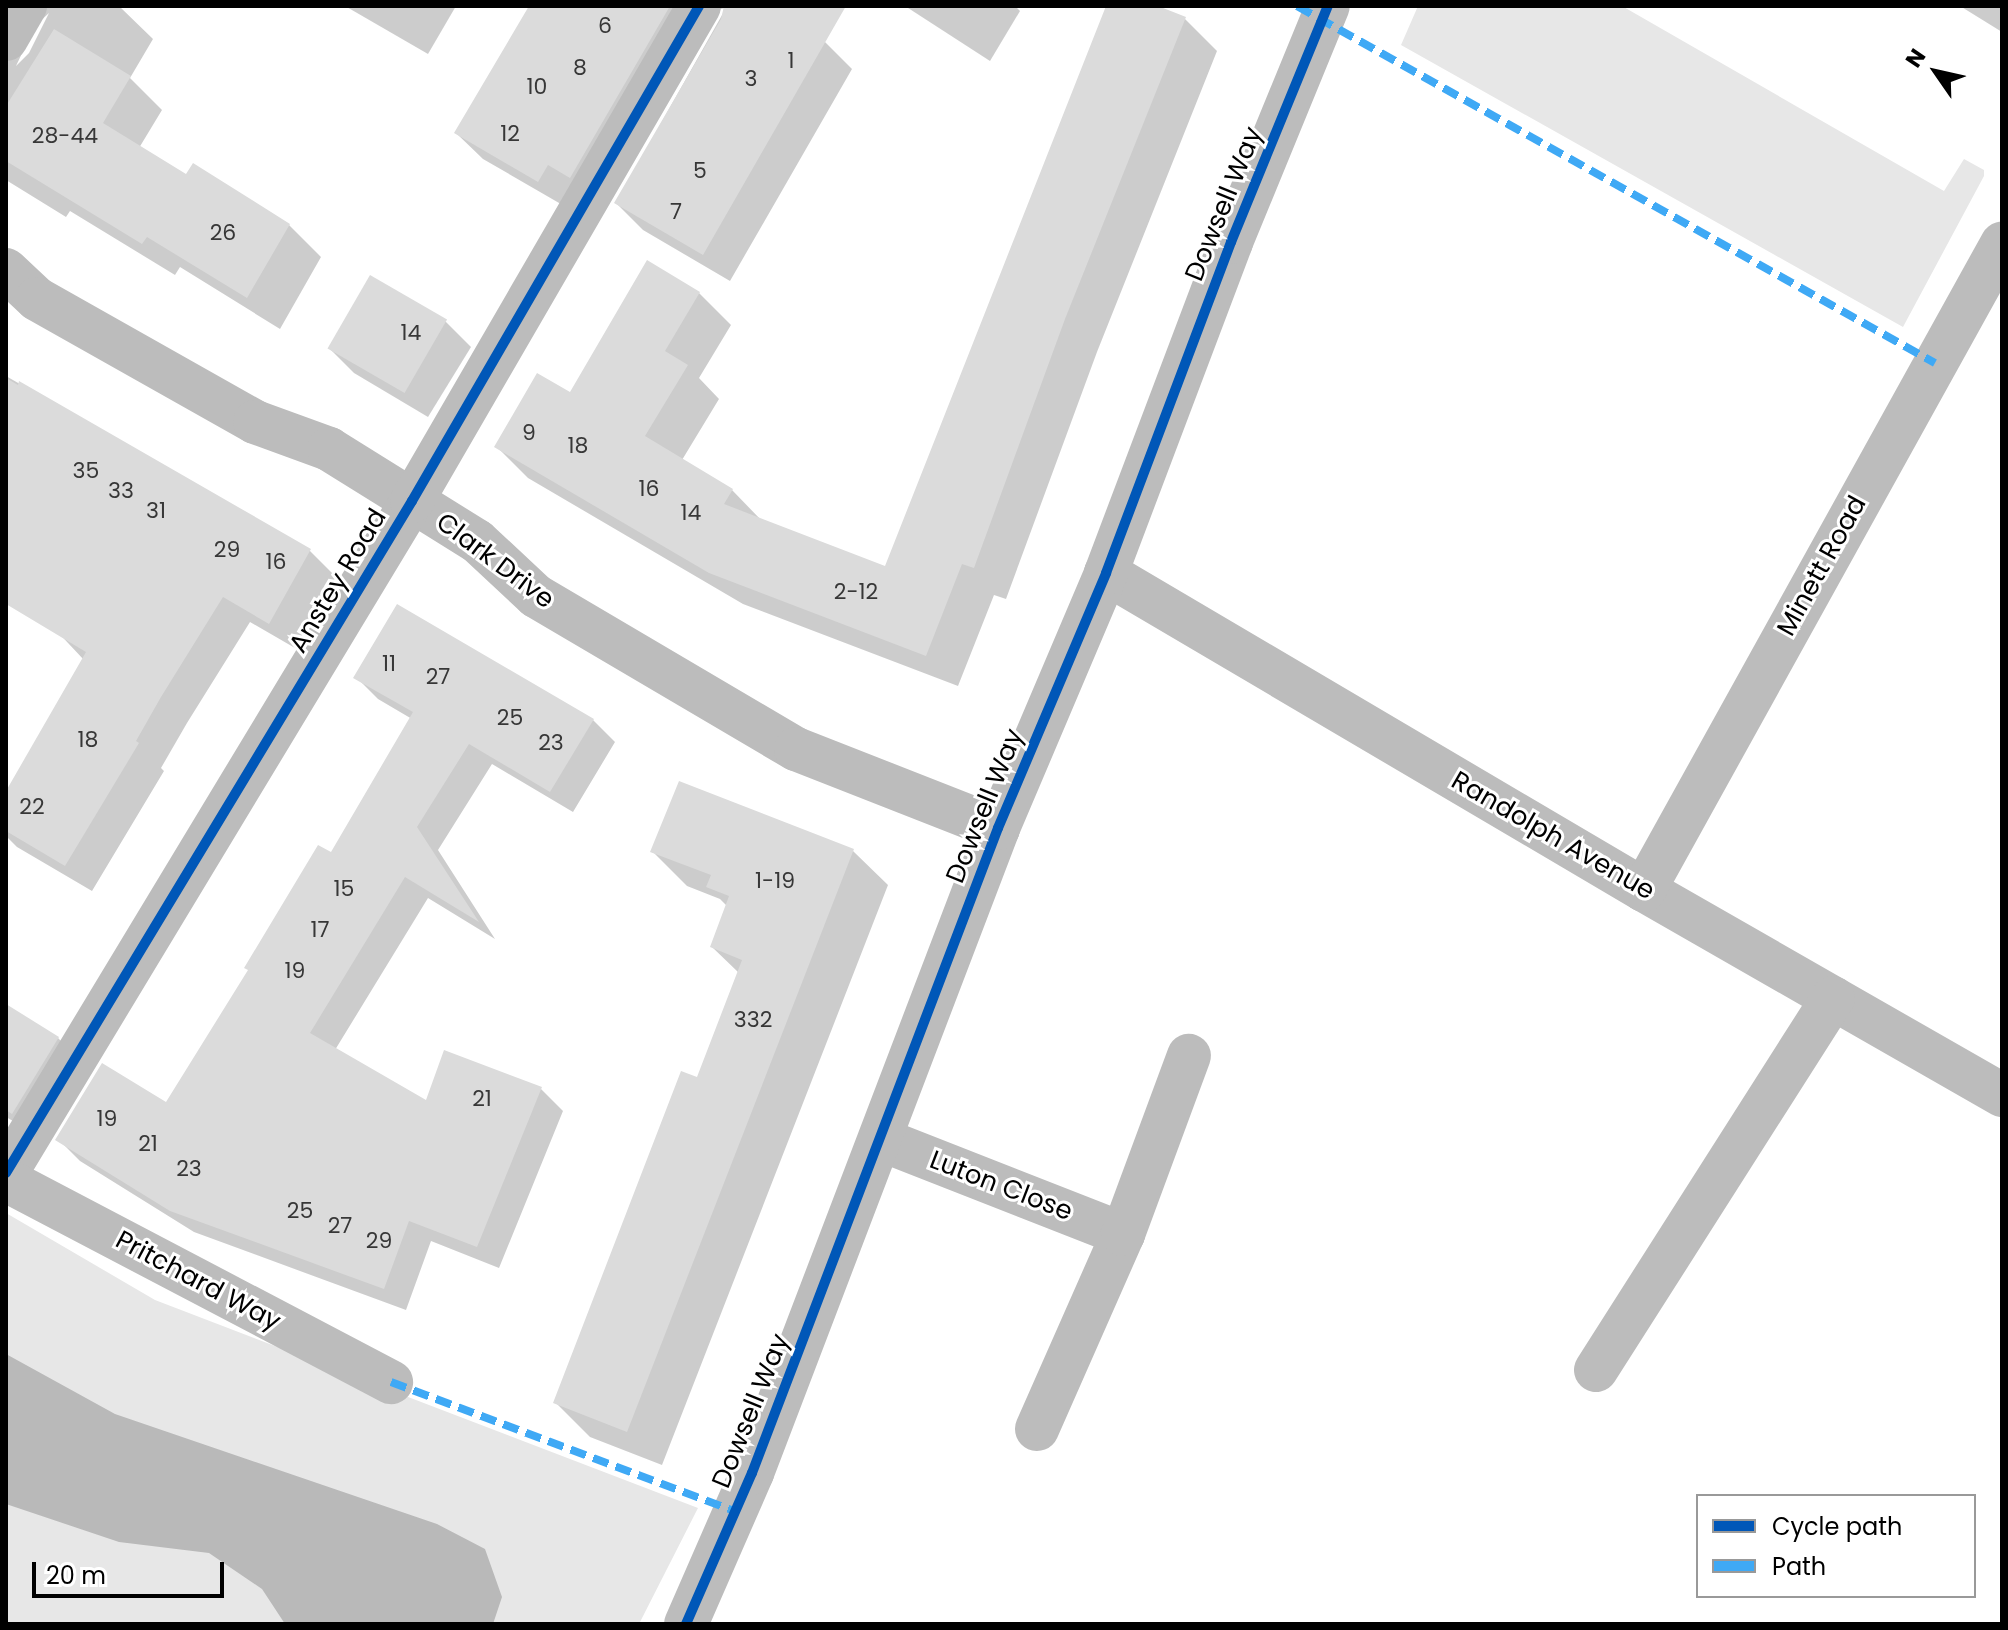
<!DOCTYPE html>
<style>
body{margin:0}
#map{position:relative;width:2008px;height:1630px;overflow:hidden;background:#fff;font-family:Poppins,sans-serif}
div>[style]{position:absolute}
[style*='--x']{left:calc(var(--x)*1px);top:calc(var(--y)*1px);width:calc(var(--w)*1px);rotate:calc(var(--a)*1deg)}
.green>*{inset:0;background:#e7e7e7}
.water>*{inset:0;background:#b9b9b9}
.shadow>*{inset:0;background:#0003}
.building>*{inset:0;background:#dbdbdb;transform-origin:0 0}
.minor>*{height:44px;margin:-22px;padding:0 22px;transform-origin:22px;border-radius:22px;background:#bcbcbc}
.quiet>*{height:8px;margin-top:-4px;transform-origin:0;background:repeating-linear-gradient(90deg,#3fa9f5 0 16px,transparent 0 24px)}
.cycleway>*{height:10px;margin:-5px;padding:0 5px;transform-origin:5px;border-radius:5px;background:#0057b8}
span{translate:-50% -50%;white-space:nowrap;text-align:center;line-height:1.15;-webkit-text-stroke:6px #fff;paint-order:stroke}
.number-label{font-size:22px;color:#373737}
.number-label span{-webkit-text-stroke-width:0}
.street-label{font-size:26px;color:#000}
.frame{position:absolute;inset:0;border:8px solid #000;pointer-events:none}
.legend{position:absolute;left:1696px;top:1494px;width:280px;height:104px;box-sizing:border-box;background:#fff;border:2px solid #999;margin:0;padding:10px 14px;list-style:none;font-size:24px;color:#000}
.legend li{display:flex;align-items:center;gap:16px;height:40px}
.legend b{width:40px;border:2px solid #999}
.north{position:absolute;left:1896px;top:32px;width:80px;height:80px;-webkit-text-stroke:6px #fff;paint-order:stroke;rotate:304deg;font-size:22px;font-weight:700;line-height:32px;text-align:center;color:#000}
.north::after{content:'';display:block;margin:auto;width:28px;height:36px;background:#000;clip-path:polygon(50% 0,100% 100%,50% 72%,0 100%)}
.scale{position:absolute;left:32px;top:1562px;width:192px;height:36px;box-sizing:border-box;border:4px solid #000;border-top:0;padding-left:10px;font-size:24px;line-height:28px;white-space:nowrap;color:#000;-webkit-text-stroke:6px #fff;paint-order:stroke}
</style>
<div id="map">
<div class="green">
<div style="clip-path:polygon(1418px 6px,1622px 6px,1944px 191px,1964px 159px,1984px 170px,1984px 176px,1903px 327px,1401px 45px)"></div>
<div style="clip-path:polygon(6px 1213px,155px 1300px,698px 1508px,639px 1624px,6px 1624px)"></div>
</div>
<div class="water">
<div style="clip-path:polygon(6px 1354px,115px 1414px,437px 1524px,485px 1549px,502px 1597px,493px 1624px,285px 1624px,262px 1589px,209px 1553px,119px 1542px,6px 1504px)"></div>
</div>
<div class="shadow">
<div style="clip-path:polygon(evenodd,6px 6px,119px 6px,153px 39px,130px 78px,162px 110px,139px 148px,187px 177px,289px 225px,321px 257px,280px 329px,180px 267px,175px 275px,70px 211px,66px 217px,6px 180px,6px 6px,49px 13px,29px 53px,16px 66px,35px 26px,49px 13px)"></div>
<div style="clip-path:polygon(345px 6px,456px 6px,428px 54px)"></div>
<div style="clip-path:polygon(538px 6px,764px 6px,825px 42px,852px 69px,730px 281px,643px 230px,616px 203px,726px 8px,714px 10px,566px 207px,483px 159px,456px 133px)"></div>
<div style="clip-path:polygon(905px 6px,1015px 6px,1020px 11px,990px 61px)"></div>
<div style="clip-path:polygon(1108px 6px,1152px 6px,1185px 19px,1217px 51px,1097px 352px,1006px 599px,994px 595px,958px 686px,743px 604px,528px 478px,496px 446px,571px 395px,699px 293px,731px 325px,699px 378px,719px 399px,682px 460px,732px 490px,763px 522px,886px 569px)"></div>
<div style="clip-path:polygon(1960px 6px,2002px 6px,2002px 32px)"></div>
<div style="clip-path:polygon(370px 278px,446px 322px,471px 347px,428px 417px,354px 373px,329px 348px)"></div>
<div style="clip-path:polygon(6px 376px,310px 551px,336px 577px,295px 648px,250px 622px,187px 723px,161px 768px,164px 771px,92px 891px,17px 847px,6px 836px,6px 795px,84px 660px,6px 577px)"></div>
<div style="clip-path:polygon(356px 677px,593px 720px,615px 742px,573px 812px,492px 764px,438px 850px,495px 939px,428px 898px,335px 1050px,427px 1103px,541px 1089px,563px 1111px,499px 1268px,431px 1241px,406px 1310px,194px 1232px,80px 1161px,58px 1139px,166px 1105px,331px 855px,412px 719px,378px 699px)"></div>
<div style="clip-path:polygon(853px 851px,888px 885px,662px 1465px,590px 1437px,555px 1402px,698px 1080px,739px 973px,712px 947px,727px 906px,720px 899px,687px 886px,653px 852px)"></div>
<div style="clip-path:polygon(6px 1006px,58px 1038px,83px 1063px,39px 1136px,6px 1117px)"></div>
</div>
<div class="building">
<div style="clip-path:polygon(529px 6px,670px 6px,570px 178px,548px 165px,538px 182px,454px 133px)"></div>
<div style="clip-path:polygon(724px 6px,846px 6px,703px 255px,614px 203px,721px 19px)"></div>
<div style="clip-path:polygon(1106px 6px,1158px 6px,1186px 17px,1065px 319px,974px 568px,962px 564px,926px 656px,709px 573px,494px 447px,537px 373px,570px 392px,647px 260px,700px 292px,665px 351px,688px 365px,645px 436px,733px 489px,724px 504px,885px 566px)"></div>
<div style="clip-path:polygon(54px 29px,131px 76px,103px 123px,186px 174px,193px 163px,290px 224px,247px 298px,147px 237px,142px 244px,6px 161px,6px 106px)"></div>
<div style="left:370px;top:275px;width:89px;height:85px;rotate:30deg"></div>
<div style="clip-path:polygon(6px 378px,18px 385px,19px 381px,311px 549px,269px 624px,223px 597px,161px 697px,136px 741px,139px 743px,65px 866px,6px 831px,6px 791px,86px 652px,6px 604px)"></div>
<div style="clip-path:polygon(397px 604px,594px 719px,550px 792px,469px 744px,417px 827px,479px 922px,405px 877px,310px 1033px,426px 1100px,444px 1050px,542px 1087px,477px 1247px,409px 1221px,384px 1289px,170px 1211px,55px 1140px,102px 1063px,166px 1102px,248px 970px,244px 968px,318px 845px,331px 852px,413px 712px,353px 678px)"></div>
<div style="clip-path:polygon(679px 781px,854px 849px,627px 1432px,553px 1403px,681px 1071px,697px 1077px,742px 960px,710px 947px,729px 896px,706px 887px,711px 875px,650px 852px)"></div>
<div style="clip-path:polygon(6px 1004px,59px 1037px,12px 1114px,6px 1110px)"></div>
</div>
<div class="minor">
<div style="--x:6;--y:39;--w:38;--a:-60"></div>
<div style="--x:6;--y:270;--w:42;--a:43.1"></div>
<div style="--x:37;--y:299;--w:250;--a:29.4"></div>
<div style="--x:255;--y:422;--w:79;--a:20"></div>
<div style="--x:329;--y:449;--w:174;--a:31.9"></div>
<div style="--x:477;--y:541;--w:81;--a:43"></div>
<div style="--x:536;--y:596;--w:302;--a:30.5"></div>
<div style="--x:796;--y:749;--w:217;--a:21.4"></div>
<div style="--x:1106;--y:573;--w:624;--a:30.51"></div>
<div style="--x:1644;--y:890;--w:413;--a:29.8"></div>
<div style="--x:1644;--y:890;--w:739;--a:-61.01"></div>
<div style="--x:880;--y:1139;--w:261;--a:21.4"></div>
<div style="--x:6;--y:1173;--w:785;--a:-58.86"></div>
<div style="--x:412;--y:501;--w:572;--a:-59.89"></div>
<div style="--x:6;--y:1180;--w:435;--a:27.7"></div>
<div style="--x:1596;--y:1370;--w:441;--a:-57.5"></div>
<div style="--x:1037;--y:1429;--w:213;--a:-66.2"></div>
<div style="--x:1123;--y:1234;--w:190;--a:-69.7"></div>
<div style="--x:686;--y:1624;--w:165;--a:-66.4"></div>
<div style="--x:752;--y:1473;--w:690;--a:-69.12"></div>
<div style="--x:998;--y:828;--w:277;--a:-67"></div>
<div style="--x:1106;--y:573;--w:354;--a:-69.3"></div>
<div style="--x:1231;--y:242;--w:255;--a:-67.7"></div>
</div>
<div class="quiet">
<div style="--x:1297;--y:6;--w:731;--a:29.23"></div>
<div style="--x:391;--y:1382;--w:367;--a:20.6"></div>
</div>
<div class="cycleway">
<div style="--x:6;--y:1173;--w:785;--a:-58.86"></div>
<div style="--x:412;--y:501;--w:572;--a:-59.89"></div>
<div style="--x:686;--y:1624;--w:165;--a:-66.4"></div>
<div style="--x:752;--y:1473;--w:690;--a:-69.12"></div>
<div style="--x:998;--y:828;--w:277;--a:-67"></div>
<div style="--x:1106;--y:573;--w:354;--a:-69.3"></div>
<div style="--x:1231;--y:242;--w:255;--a:-67.7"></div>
</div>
<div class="number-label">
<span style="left:605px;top:26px">6</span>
<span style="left:791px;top:61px">1</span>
<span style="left:580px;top:68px">8</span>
<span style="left:751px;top:79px">3</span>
<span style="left:537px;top:87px">10</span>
<span style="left:510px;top:134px">12</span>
<span style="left:65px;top:136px">28-44</span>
<span style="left:700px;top:171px">5</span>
<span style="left:676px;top:212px">7</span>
<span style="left:223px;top:233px">26</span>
<span style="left:411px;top:333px">14</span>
<span style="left:529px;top:433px">9</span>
<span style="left:578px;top:446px">18</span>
<span style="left:86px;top:471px">35</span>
<span style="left:649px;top:489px">16</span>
<span style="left:121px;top:491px">33</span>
<span style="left:156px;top:511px">31</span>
<span style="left:691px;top:513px">14</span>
<span style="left:227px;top:550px">29</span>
<span style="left:276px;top:562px">16</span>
<span style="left:856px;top:592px">2-12</span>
<span style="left:389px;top:664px">11</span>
<span style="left:438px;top:677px">27</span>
<span style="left:510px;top:718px">25</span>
<span style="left:88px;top:740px">18</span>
<span style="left:551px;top:743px">23</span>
<span style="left:32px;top:807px">22</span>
<span style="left:775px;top:881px">1-19</span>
<span style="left:344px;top:889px">15</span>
<span style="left:320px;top:930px">17</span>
<span style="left:295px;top:971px">19</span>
<span style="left:753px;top:1020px">332</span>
<span style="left:482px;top:1099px">21</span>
<span style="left:107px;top:1119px">19</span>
<span style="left:148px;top:1144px">21</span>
<span style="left:189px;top:1169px">23</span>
<span style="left:300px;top:1211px">25</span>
<span style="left:340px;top:1226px">27</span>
<span style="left:379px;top:1241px">29</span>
</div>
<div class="street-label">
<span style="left:1224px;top:204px;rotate:-68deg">Dowsell Way</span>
<span style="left:495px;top:561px;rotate:37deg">Clark Drive</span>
<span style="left:1822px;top:566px;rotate:-61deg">Minett Road</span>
<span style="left:338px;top:581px;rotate:-59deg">Anstey Road</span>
<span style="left:985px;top:806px;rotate:-68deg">Dowsell Way</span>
<span style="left:1553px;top:836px;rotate:30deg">Randolph Avenue</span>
<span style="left:1001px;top:1186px;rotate:21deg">Luton Close</span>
<span style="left:198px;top:1281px;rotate:28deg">Pritchard Way</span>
<span style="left:751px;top:1411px;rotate:-68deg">Dowsell Way</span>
</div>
<div class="frame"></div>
<ul class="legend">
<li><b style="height:10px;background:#0057b8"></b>Cycle path</li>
<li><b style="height:10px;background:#3fa9f5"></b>Path</li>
</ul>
<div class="north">N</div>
<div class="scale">20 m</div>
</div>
